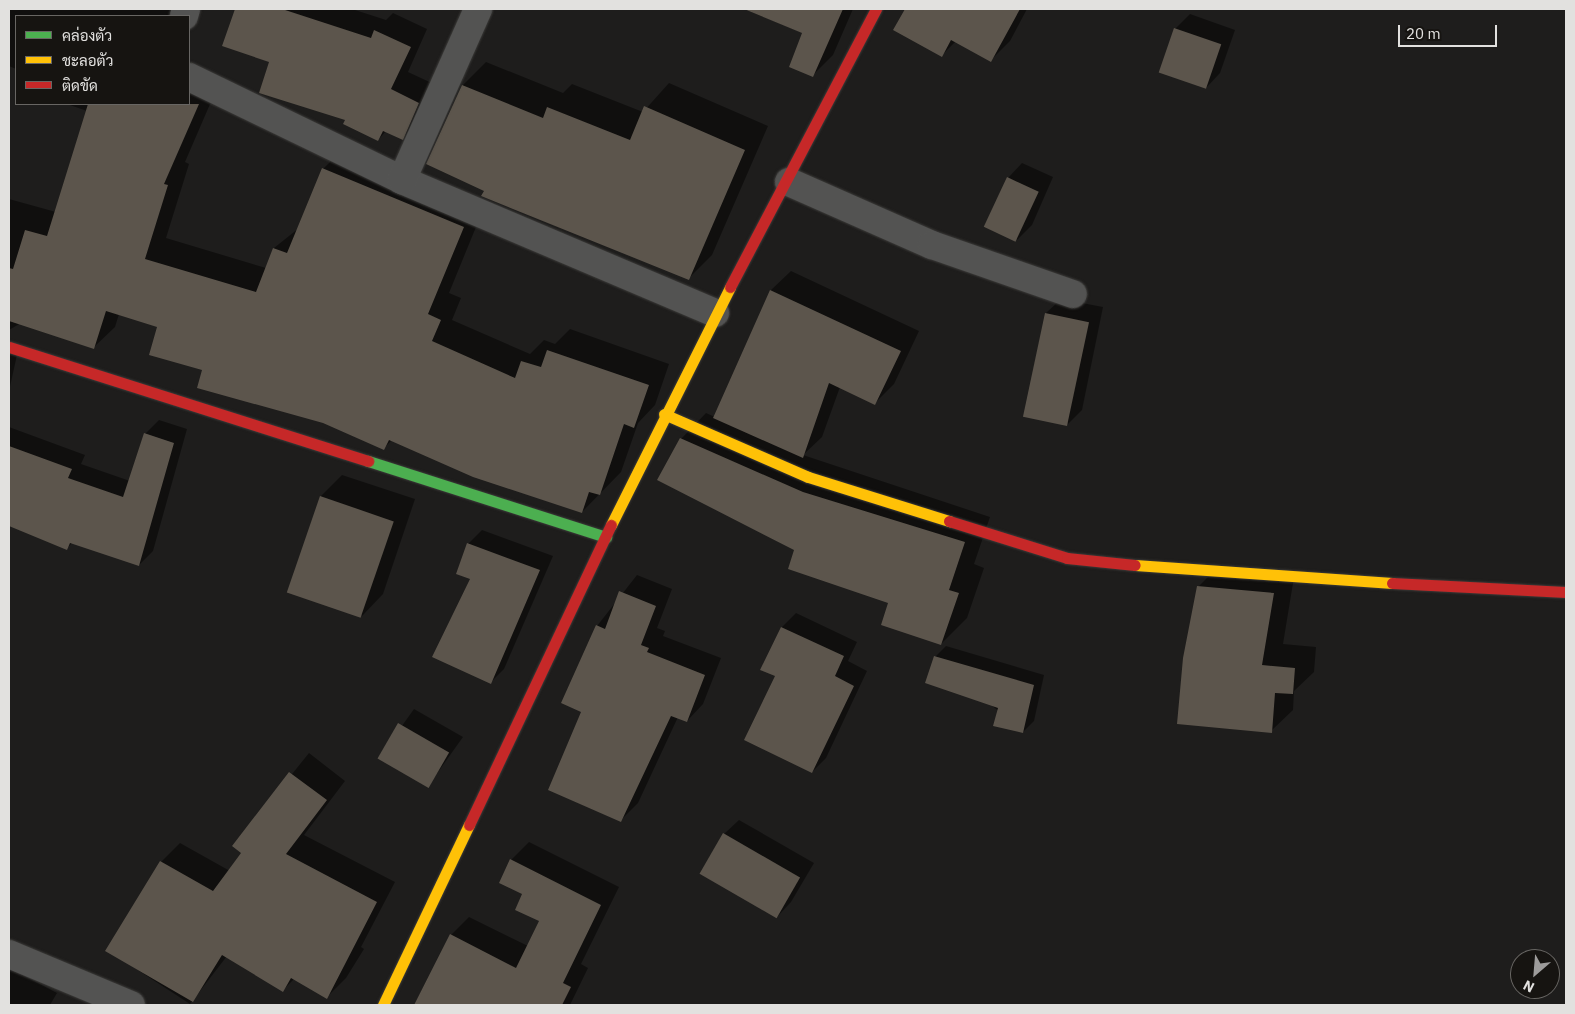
<!DOCTYPE html>
<meta charset="utf-8">
<style>
body{margin:0}
#map{position:relative;width:1575px;height:1014px;overflow:hidden;background:#1e1d1c;font-family:"IBM Plex Sans",Sarabun,sans-serif}
div>[style]{position:absolute}
[style*='--x']{left:calc(var(--x)*1px);top:calc(var(--y)*1px);width:calc(var(--w)*1px);rotate:calc(var(--a)*1deg)}
.shadow>*{inset:0;background:#0007}
.building>*{inset:0;background:#5c554c;transform-origin:0 0}
.roads{filter:drop-shadow(0 0 1px #3c3b39) drop-shadow(0 0 1px #3c3b39)}
.street>*{height:28px;margin:-14px;padding:0 14px;transform-origin:14px;border-radius:14px;background:#535352}
.fast>*{height:11px;margin:-5.5px;padding:0 5.5px;transform-origin:5.5px;border-radius:5.5px;background:#4caf50}
.slow>*{height:11px;margin:-5.5px;padding:0 5.5px;transform-origin:5.5px;border-radius:5.5px;background:#ffc107}
.jam>*{height:11px;margin:-5.5px;padding:0 5.5px;transform-origin:5.5px;border-radius:5.5px;background:#c62828}
span{translate:-50% -50%;white-space:nowrap;text-align:center;line-height:1.15;-webkit-text-stroke:5px #161411;paint-order:stroke}
.frame{position:absolute;inset:0;border:10px solid #e2e1df;pointer-events:none}
.legend{position:absolute;left:15px;top:15px;width:175px;height:90px;box-sizing:border-box;background:#161411;border:1px solid #686663;margin:0;padding:6px 9px;list-style:none;font-size:15px;color:#e2e1df}
.legend li{display:flex;align-items:center;gap:10px;height:25px}
.legend b{width:25px;border:1px solid #686663}
.north{position:absolute;left:1510px;top:949px;width:50px;height:50px;box-sizing:border-box;background:#161411;border:1px solid #686663;border-radius:50%;rotate:207deg;font-size:14px;font-weight:700;line-height:20px;text-align:center;color:#e2e1df}
.north::after{content:'';display:block;margin:auto;width:18px;height:22px;background:#9d9c9b;clip-path:polygon(50% 0,100% 100%,50% 72%,0 100%)}
.scale{position:absolute;left:1398px;top:25px;width:99px;height:22px;box-sizing:border-box;border:2px solid #e2e1df;border-top:0;padding-left:6px;font-size:15px;line-height:18px;white-space:nowrap;color:#e2e1df;-webkit-text-stroke:4px #161411;paint-order:stroke}
</style>
<div id="map">
<div class="shadow">
<div style="clip-path:polygon(9px 9px,183px 9px,181px 16px,16px 16px,16px 69px,9px 66px)"></div>
<div style="clip-path:polygon(236px 9px,352px 9px,386px 20px,393px 13px,427px 29px,408px 72px,436px 85px,420px 121px,402px 138px,386px 131px,378px 140px,271px 61px,224px 46px)"></div>
<div style="clip-path:polygon(744px 9px,853px 9px,833px 55px,813px 75px,803px 33px)"></div>
<div style="clip-path:polygon(906px 9px,1027px 9px,1010px 41px,991px 60px,956px 41px,942px 55px,895px 29px)"></div>
<div style="clip-path:polygon(1190px 14px,1235px 30px,1220px 73px,1206px 88px,1175px 29px)"></div>
<div style="clip-path:polygon(486px 62px,563px 93px,572px 84px,643px 112px,669px 83px,768px 126px,712px 255px,688px 279px,485px 191px,463px 85px)"></div>
<div style="clip-path:polygon(189px 67px,220px 81px,185px 162px,189px 164px,166px 238px,266px 268px,274px 248px,299px 228px,323px 169px,345px 147px,485px 205px,449px 293px,461px 298px,452px 320px,530px 354px,544px 340px,555px 344px,570px 329px,669px 364px,655px 405px,638px 423px,621px 472px,582px 512px,392px 440px,384px 448px,204px 370px,159px 327px,119px 314px,115px 327px,93px 348px,21px 323px,9px 330px,9px 199px,56px 212px,87px 111px,67px 104px,189px 104px)"></div>
<div style="clip-path:polygon(1022px 163px,1053px 177px,1032px 225px,1017px 240px,1008px 178px)"></div>
<div style="clip-path:polygon(791px 271px,919px 331px,894px 384px,875px 403px,840px 387px,822px 437px,803px 455px,990px 517px,974px 564px,984px 568px,967px 618px,941px 644px,890px 602px,795px 550px,681px 439px,706px 413px,715px 417px,771px 290px)"></div>
<div style="clip-path:polygon(1061px 299px,1103px 307px,1082px 410px,1068px 424px,1046px 313px)"></div>
<div style="clip-path:polygon(9px 353px,17px 355px,9px 391px)"></div>
<div style="clip-path:polygon(159px 420px,187px 429px,153px 551px,139px 565px,72px 543px,67px 548px,9px 523px,9px 427px,85px 455px,81px 464px,130px 481px,145px 434px)"></div>
<div style="clip-path:polygon(342px 475px,415px 499px,383px 594px,362px 616px,321px 496px)"></div>
<div style="clip-path:polygon(482px 530px,553px 556px,504px 669px,491px 682px,468px 544px)"></div>
<div style="clip-path:polygon(1220px 565px,1295px 571px,1283px 644px,1316px 647px,1314px 672px,1294px 691px,1293px 710px,1271px 731px,1198px 587px)"></div>
<div style="clip-path:polygon(637px 575px,672px 589px,657px 628px,665px 631px,663px 636px,721px 658px,703px 704px,687px 721px,678px 717px,638px 803px,621px 820px,582px 712px,597px 626px)"></div>
<div style="clip-path:polygon(796px 613px,857px 642px,848px 661px,867px 671px,826px 758px,812px 772px,777px 676px,762px 669px,782px 627px)"></div>
<div style="clip-path:polygon(946px 646px,1044px 675px,1034px 721px,1023px 732px,935px 657px)"></div>
<div style="clip-path:polygon(414px 709px,463px 737px,428px 786px,379px 758px)"></div>
<div style="clip-path:polygon(309px 753px,345px 781px,304px 835px,395px 882px,361px 947px,364px 949px,346px 978px,327px 997px,295px 978px,283px 990px,227px 956px,190px 1004px,107px 950px,161px 862px,180px 843px,230px 871px,243px 853px,234px 846px)"></div>
<div style="clip-path:polygon(739px 820px,814px 863px,791px 902px,777px 917px,724px 834px)"></div>
<div style="clip-path:polygon(529px 842px,619px 887px,581px 964px,588px 968px,570px 1005px,414px 1005px,451px 935px,469px 917px,528px 946px,541px 920px,523px 894px,511px 860px)"></div>
<div style="clip-path:polygon(9px 944px,13px 970px,57px 993px,50px 1005px,9px 1005px)"></div>
</div>
<div class="building">
<div style="clip-path:polygon(235px 9px,282px 9px,371px 38px,374px 30px,411px 47px,391px 89px,419px 103px,403px 140px,383px 131px,378px 141px,343px 124px,345px 120px,259px 93px,269px 62px,222px 46px)"></div>
<div style="clip-path:polygon(744px 9px,843px 9px,813px 77px,789px 67px,802px 33px)"></div>
<div style="clip-path:polygon(905px 9px,1020px 9px,991px 62px,951px 40px,942px 57px,893px 30px)"></div>
<div style="left:1174px;top:28px;width:50px;height:47px;rotate:19deg"></div>
<div style="clip-path:polygon(462px 85px,543px 118px,547px 107px,630px 140px,644px 106px,745px 150px,689px 280px,481px 196px,484px 191px,426px 164px)"></div>
<div style="clip-path:polygon(88px 104px,199px 104px,164px 184px,168px 185px,145px 259px,256px 292px,273px 248px,287px 253px,322px 168px,464px 227px,428px 314px,441px 320px,432px 341px,515px 378px,521px 361px,541px 367px,547px 350px,649px 385px,634px 428px,624px 424px,600px 495px,589px 492px,582px 513px,473px 477px,389px 440px,384px 450px,323px 423px,197px 388px,202px 370px,149px 355px,157px 327px,106px 311px,94px 349px,9px 321px,9px 268px,13px 269px,25px 230px,47px 236px)"></div>
<div style="left:1007px;top:177px;width:35px;height:55px;rotate:25deg"></div>
<div style="clip-path:polygon(770px 290px,901px 351px,875px 405px,829px 383px,803px 458px,713px 418px)"></div>
<div style="left:1045px;top:313px;width:45px;height:106px;rotate:12deg"></div>
<div style="clip-path:polygon(144px 433px,174px 443px,139px 566px,70px 543px,67px 550px,9px 526px,9px 446px,72px 469px,68px 478px,123px 497px)"></div>
<div style="clip-path:polygon(680px 438px,803px 492px,965px 542px,949px 590px,959px 593px,941px 645px,881px 625px,888px 603px,788px 569px,794px 550px,657px 480px)"></div>
<div style="left:320px;top:496px;width:78px;height:102px;rotate:19deg"></div>
<div style="clip-path:polygon(467px 543px,540px 570px,491px 684px,432px 657px,470px 579px,456px 574px)"></div>
<div style="clip-path:polygon(1197px 586px,1274px 593px,1262px 665px,1295px 668px,1293px 694px,1275px 693px,1272px 733px,1177px 724px,1183px 658px)"></div>
<div style="clip-path:polygon(619px 591px,656px 606px,641px 645px,649px 648px,647px 652px,705px 675px,687px 722px,671px 716px,621px 822px,548px 790px,581px 712px,561px 703px,596px 625px,605px 629px)"></div>
<div style="clip-path:polygon(781px 627px,844px 656px,835px 676px,854px 686px,812px 773px,744px 740px,775px 676px,760px 670px)"></div>
<div style="clip-path:polygon(934px 656px,1034px 685px,1023px 733px,993px 726px,998px 708px,925px 683px)"></div>
<div style="left:398px;top:723px;width:59px;height:41px;rotate:30deg"></div>
<div style="clip-path:polygon(289px 772px,327px 800px,286px 854px,377px 902px,327px 999px,291px 978px,283px 992px,222px 955px,193px 1002px,105px 951px,160px 861px,213px 891px,241px 853px,232px 846px)"></div>
<div style="left:723px;top:833px;width:89px;height:47px;rotate:30deg"></div>
<div style="clip-path:polygon(510px 859px,601px 905px,563px 983px,571px 987px,562px 1005px,414px 1005px,450px 934px,516px 968px,539px 921px,515px 910px,522px 894px,499px 883px)"></div>
</div>
<div class="roads">
<div class="street">
<div style="--x:184;--y:16;--w:7;--a:-74"></div>
<div style="--x:189;--y:77;--w:237;--a:25.8"></div>
<div style="--x:402;--y:180;--w:340;--a:23"></div>
<div style="--x:402;--y:180;--w:187;--a:-66"></div>
<div style="--x:789;--y:182;--w:156;--a:23.8"></div>
<div style="--x:932;--y:245;--w:149;--a:19.2"></div>
<div style="--x:9;--y:954;--w:132;--a:22.7"></div>
</div>
<div class="fast">
<div style="--x:368;--y:461;--w:250;--a:17.7"></div>
</div>
<div class="slow">
<div style="--x:664;--y:414;--w:157;--a:23.6"></div>
<div style="--x:808;--y:477;--w:148;--a:17.3"></div>
<div style="--x:611;--y:525;--w:266;--a:-63.4"></div>
<div style="--x:1135;--y:565;--w:258;--a:4"></div>
<div style="--x:383;--y:1005;--w:199;--a:-64.5"></div>
</div>
<div class="jam">
<div style="--x:730;--y:287;--w:314;--a:-62.3"></div>
<div style="--x:9;--y:347;--w:377;--a:17.6"></div>
<div style="--x:949;--y:521;--w:124;--a:17.4"></div>
<div style="--x:1067;--y:558;--w:68;--a:5.9"></div>
<div style="--x:1392;--y:583;--w:174;--a:3"></div>
<div style="--x:469;--y:825;--w:332;--a:-64.7"></div>
</div>
</div>
<div class="frame"></div>
<ul class="legend">
<li><b style="height:6px;background:#4caf50"></b>คล่องตัว</li>
<li><b style="height:6px;background:#ffc107"></b>ชะลอตัว</li>
<li><b style="height:6px;background:#c62828"></b>ติดขัด</li>
</ul>
<div class="north">N</div>
<div class="scale">20 m</div>
</div>
